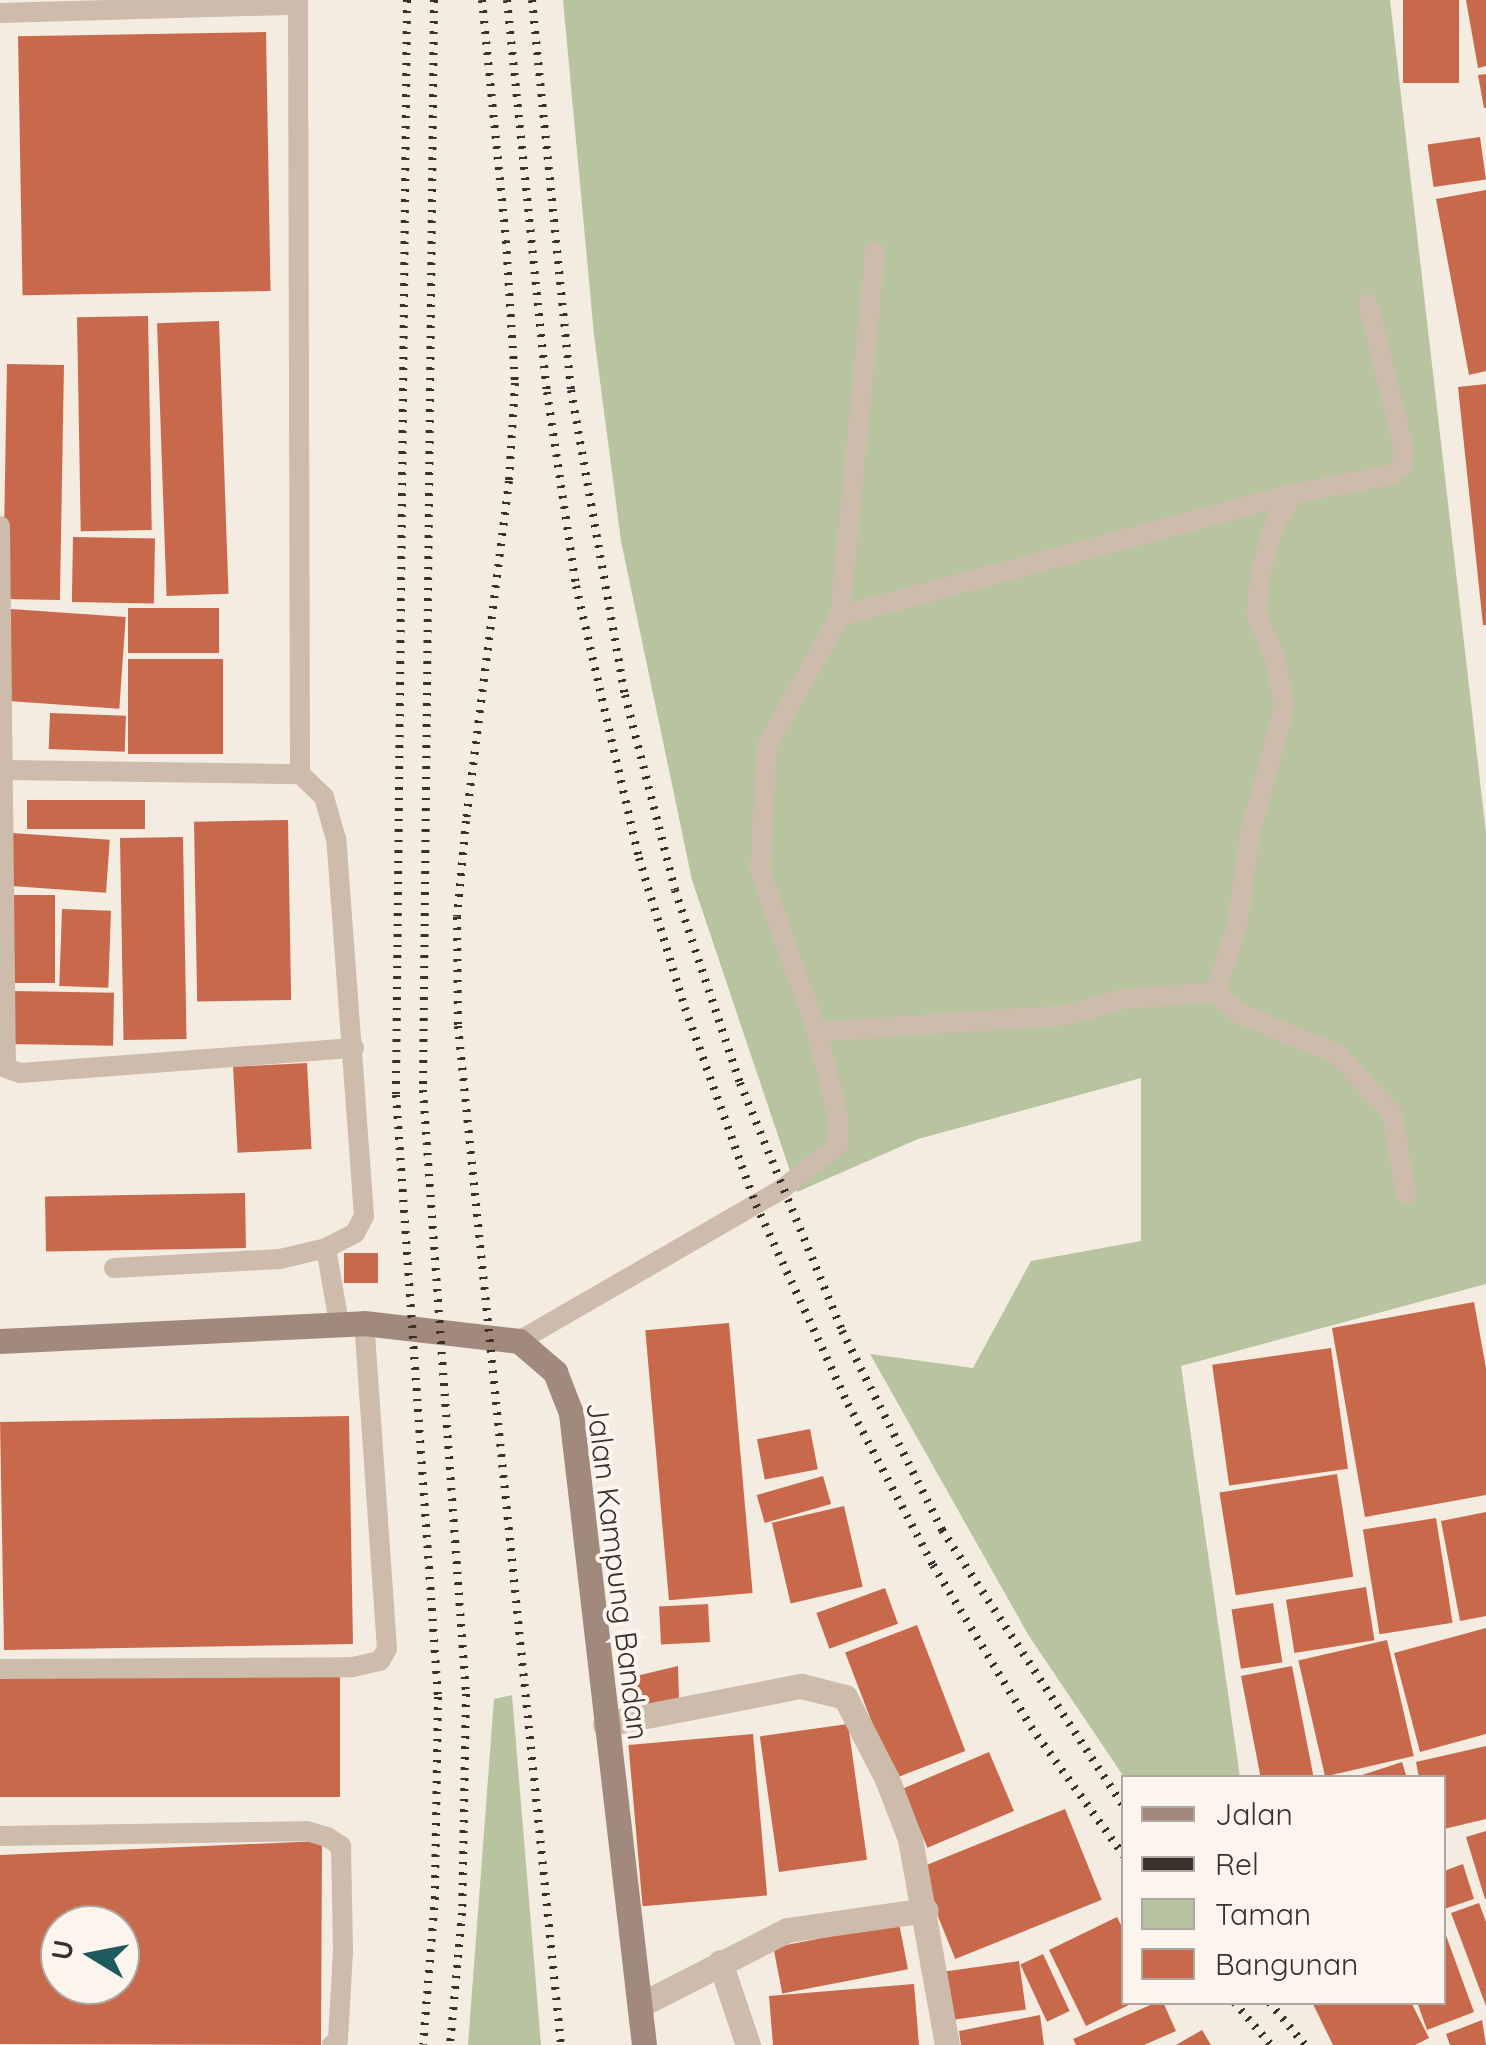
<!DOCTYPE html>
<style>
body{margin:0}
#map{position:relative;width:1486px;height:2045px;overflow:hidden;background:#f4ebe1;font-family:Quicksand,sans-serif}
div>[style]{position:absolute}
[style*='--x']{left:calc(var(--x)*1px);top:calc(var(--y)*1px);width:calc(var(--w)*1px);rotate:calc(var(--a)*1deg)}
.green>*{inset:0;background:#b8c4a0}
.building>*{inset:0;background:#c8694b;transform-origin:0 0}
.lane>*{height:20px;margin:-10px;padding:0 10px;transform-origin:10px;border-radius:10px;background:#cdbbac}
.street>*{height:25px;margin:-12.5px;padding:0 12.5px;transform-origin:12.5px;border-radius:12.5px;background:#cdbbac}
.secondary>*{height:25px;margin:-12.5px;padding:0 12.5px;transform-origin:12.5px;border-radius:12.5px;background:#a18a7d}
.rail>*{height:8px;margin-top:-4px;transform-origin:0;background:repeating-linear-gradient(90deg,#3b302b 0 2.5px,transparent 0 10.5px)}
span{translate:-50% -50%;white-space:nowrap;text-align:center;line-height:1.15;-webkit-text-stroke:8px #fbf5ee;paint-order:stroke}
.street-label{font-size:30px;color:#3b302b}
.legend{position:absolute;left:1121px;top:1775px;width:325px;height:230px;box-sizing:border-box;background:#fbf5ee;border:2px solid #aea6a0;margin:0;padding:12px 18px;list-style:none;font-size:30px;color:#3b302b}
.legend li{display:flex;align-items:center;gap:20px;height:50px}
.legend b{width:50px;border:2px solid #aea6a0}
.north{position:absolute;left:40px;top:1905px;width:100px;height:100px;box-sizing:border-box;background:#fbf5ee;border:2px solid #aea6a0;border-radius:50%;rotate:280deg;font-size:28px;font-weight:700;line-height:40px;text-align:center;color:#3b302b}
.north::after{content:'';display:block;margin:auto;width:35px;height:45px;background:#1f5a5e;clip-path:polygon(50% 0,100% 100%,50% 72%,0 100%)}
</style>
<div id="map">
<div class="green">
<div style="clip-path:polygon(563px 0,1390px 0,1486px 833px,1486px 1284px,1181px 1366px,1240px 1777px,1124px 1777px,1029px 1636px,870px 1354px,973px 1368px,1031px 1261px,1141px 1241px,1141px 1078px,918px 1139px,797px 1192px,692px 880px,621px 541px,594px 335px)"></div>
<div style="clip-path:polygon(512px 1695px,541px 2045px,468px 2045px,494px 1699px)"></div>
</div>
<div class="building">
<div style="left:1403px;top:0;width:56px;height:83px"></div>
<div style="clip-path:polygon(1466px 0,1486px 0,1486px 66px,1478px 68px)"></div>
<div style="left:266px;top:32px;width:259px;height:248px;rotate:89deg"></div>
<div style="clip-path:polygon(1486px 74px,1486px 108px,1484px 108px,1478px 75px)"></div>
<div style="left:1480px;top:137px;width:43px;height:53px;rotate:82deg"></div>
<div style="clip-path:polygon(1486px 190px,1486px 371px,1469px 375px,1436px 199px)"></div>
<div style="left:148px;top:316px;width:214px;height:71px;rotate:89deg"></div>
<div style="left:219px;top:321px;width:273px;height:62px;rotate:88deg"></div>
<div style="left:7px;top:364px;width:57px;height:235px;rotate:1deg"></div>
<div style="clip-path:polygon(1486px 384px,1486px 625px,1483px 625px,1458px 387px)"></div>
<div style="left:73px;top:537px;width:82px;height:65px;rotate:1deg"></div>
<div style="left:219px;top:608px;width:45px;height:91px;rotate:90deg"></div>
<div style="left:11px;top:609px;width:115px;height:92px;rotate:4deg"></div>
<div style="left:128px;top:659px;width:95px;height:95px"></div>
<div style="left:50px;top:713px;width:76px;height:36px;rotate:2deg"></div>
<div style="left:145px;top:800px;width:29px;height:118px;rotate:90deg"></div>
<div style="left:288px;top:820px;width:180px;height:94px;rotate:89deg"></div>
<div style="left:12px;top:833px;width:98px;height:53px;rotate:4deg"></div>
<div style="left:183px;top:837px;width:202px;height:63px;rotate:89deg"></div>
<div style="left:12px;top:895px;width:43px;height:88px"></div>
<div style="left:62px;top:909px;width:49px;height:77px;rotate:2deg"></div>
<div style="left:11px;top:991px;width:103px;height:53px;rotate:1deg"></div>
<div style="left:307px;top:1063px;width:86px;height:74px;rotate:87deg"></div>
<div style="left:245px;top:1193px;width:55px;height:200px;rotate:89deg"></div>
<div style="left:344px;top:1253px;width:34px;height:30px"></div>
<div style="clip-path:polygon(1474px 1302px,1486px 1368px,1486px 1495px,1365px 1517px,1332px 1328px)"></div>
<div style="left:729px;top:1323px;width:271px;height:84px;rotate:85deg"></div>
<div style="left:1331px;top:1348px;width:122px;height:120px;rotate:82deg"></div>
<div style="left:349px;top:1416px;width:228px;height:349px;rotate:89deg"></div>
<div style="left:810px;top:1429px;width:41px;height:54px;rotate:79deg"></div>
<div style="left:1337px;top:1474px;width:104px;height:119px;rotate:81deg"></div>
<div style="left:823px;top:1476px;width:29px;height:69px;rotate:74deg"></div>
<div style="left:844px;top:1506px;width:83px;height:74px;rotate:77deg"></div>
<div style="clip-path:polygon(1486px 1512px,1486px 1616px,1460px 1621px,1441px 1521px)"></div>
<div style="left:1436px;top:1518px;width:106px;height:74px;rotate:81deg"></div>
<div style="left:1366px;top:1587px;width:54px;height:81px;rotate:81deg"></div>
<div style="left:885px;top:1588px;width:38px;height:73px;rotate:70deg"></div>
<div style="left:1273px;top:1603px;width:60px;height:42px;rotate:81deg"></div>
<div style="left:708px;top:1604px;width:38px;height:49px;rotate:87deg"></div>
<div style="left:917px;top:1625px;width:135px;height:77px;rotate:69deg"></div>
<div style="clip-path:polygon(1486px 1628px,1486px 1734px,1420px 1752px,1394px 1653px)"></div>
<div style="left:1387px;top:1640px;width:119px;height:91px;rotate:77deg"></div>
<div style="clip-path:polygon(678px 1666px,679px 1699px,639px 1712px,636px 1676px)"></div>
<div style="left:1292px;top:1666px;width:114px;height:52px;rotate:79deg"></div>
<div style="left:340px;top:1669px;width:128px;height:340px;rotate:90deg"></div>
<div style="left:848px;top:1724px;width:137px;height:89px;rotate:82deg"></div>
<div style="left:753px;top:1734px;width:162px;height:125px;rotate:85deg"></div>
<div style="clip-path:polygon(1486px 1746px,1486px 1819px,1444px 1829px,1444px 1778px,1419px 1778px,1416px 1762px)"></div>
<div style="left:989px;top:1752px;width:64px;height:94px;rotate:67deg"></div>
<div style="clip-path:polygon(1402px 1762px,1407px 1778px,1356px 1778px,1356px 1777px)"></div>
<div style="left:1065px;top:1809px;width:98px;height:158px;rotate:68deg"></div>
<div style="clip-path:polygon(1486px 1831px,1486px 1899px,1485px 1899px,1466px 1837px)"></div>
<div style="clip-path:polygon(evenodd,322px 1841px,321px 2045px,0 2044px,0 1855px,322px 1841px,60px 1925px,120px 1925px,120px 1985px,60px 1985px,60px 1925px)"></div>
<div style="clip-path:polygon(1463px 1864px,1474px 1899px,1444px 1909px,1444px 1871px)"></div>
<div style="clip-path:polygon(1479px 1903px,1486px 1922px,1486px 2006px,1451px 1913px)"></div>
<div style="clip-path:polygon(1117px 1917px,1124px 1931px,1124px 2002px,1135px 2002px,1086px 2026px,1049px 1950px)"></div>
<div style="left:899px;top:1923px;width:47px;height:128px;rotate:79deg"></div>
<div style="clip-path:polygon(1444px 1930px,1474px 2012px,1427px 2030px,1417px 2002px,1444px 2002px)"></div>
<div style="left:1043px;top:1954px;width:63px;height:25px;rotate:65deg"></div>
<div style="left:1019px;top:1961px;width:49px;height:73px;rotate:82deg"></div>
<div style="clip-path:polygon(914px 1984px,919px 2045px,773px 2045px,769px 1996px)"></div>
<div style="clip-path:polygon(1157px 2002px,1163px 2002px,1176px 2031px,1144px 2045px,1076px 2045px,1073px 2039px)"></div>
<div style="clip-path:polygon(1312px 2002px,1411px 2002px,1429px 2038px,1415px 2045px,1333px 2045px)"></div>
<div style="clip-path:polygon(1040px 2015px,1044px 2045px,961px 2045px,959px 2031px)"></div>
<div style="clip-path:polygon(1482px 2020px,1486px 2045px,1450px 2045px,1446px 2034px)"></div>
<div style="clip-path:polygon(1202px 2030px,1211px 2045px,1176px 2045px)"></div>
</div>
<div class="lane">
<div style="--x:0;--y:13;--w:295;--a:-1.6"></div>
<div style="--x:0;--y:526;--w:542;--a:89.37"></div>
<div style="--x:6;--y:1068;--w:15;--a:20"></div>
<div style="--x:20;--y:1073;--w:335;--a:-4.3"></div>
<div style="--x:840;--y:616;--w:471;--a:-15.1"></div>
<div style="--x:4;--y:770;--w:296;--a:0.8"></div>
<div style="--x:1216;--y:992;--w:69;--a:-72.3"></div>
<div style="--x:1237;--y:926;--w:92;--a:-81.9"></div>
<div style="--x:1250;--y:835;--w:132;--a:-75.1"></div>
<div style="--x:1284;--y:707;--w:48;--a:-99.7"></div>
<div style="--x:1276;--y:660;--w:50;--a:-113.5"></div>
<div style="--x:1256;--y:614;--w:44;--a:-83.5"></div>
<div style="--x:1261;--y:570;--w:51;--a:-73"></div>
<div style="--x:1276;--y:521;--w:34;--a:-56"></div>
<div style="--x:1295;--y:493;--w:98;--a:-10.6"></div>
<div style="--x:1391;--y:475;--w:15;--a:-42"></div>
<div style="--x:1402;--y:465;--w:16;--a:-83"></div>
<div style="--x:1404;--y:449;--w:150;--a:-103.9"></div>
<div style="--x:817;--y:1032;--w:250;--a:-3.9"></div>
<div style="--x:1066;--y:1015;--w:59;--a:-15.7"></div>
<div style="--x:1123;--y:999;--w:93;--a:-4.3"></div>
<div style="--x:1216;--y:992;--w:33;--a:43"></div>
<div style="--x:1240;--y:1014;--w:105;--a:22.4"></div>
<div style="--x:1337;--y:1054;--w:81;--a:47"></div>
<div style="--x:1392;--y:1113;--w:82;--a:80.2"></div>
<div style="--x:326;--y:1248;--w:76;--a:80.2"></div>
<div style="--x:114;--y:1268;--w:166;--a:-3.1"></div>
<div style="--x:280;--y:1259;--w:47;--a:-13.4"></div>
<div style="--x:326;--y:1248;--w:33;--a:-27"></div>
<div style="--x:355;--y:1233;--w:19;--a:-62"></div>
<div style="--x:364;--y:1216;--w:378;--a:-94.2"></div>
<div style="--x:336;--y:839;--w:44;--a:-105.9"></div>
<div style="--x:324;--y:797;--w:33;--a:-136"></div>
<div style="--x:300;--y:774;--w:774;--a:-90.15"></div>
<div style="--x:519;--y:1341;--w:304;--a:-30"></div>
<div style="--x:782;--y:1189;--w:71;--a:-38.2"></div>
<div style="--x:838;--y:1145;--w:29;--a:-90"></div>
<div style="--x:838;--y:1116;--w:87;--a:-104"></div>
<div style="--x:817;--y:1032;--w:171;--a:-109.5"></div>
<div style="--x:760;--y:871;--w:126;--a:-86.8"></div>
<div style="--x:767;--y:745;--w:148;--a:-60.5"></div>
<div style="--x:840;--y:616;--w:366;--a:-84.5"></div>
<div style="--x:0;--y:1669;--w:353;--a:-0.3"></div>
<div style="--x:353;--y:1667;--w:28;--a:-13"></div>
<div style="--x:380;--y:1661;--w:14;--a:-60"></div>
<div style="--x:387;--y:1649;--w:327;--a:-94"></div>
<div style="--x:0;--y:1836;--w:307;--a:-0.9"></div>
<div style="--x:307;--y:1831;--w:21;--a:17"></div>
<div style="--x:327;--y:1837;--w:17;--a:33"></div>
<div style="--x:341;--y:1846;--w:105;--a:88.9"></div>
<div style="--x:343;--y:1951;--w:89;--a:93.2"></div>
<div style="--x:338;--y:2040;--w:8;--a:140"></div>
</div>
<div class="street">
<div style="--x:605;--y:1724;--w:200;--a:-11"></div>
<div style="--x:801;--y:1686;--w:45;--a:14"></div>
<div style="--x:845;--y:1697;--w:92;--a:62.9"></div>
<div style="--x:887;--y:1779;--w:64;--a:69"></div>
<div style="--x:910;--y:1839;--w:209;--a:79.8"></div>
<div style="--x:720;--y:1962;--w:88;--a:71.4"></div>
<div style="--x:640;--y:2005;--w:165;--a:-27"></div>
<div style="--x:787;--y:1930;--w:140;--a:-8.2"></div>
</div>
<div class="secondary">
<div style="--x:0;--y:1341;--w:364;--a:-2.8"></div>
<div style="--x:364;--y:1323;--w:156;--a:6.6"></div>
<div style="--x:519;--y:1341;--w:48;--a:40.7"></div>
<div style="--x:555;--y:1372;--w:44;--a:68.7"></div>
<div style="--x:571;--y:1413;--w:636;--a:83.41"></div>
</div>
<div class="rail">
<div style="--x:407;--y:0;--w:1095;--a:90.58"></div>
<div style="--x:396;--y:1095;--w:603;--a:86.01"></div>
<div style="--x:438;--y:1697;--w:200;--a:90.9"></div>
<div style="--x:435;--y:1897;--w:148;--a:94.6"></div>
<div style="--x:434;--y:0;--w:1090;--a:90.58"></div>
<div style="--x:423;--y:1090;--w:606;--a:85.93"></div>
<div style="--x:466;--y:1694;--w:219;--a:91"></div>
<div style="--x:462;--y:1913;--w:133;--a:95.2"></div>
<div style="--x:482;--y:0;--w:242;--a:84.3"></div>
<div style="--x:506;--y:241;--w:142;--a:86.4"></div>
<div style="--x:515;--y:383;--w:98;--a:93.5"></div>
<div style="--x:509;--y:481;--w:343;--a:97.2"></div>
<div style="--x:466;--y:821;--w:96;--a:95.4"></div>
<div style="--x:457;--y:917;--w:109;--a:89.5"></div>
<div style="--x:458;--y:1026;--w:1024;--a:84.23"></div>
<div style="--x:507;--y:0;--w:394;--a:84.2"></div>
<div style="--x:547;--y:392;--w:196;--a:81.5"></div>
<div style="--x:576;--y:586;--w:279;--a:77"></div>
<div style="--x:639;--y:858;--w:157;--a:73"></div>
<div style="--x:685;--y:1008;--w:209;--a:70.2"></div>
<div style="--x:756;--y:1205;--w:219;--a:65.2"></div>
<div style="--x:848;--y:1404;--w:182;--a:62.2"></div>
<div style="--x:933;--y:1565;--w:189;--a:58.8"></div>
<div style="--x:1031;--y:1727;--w:159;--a:54.2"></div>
<div style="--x:532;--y:0;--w:392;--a:84.3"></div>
<div style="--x:571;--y:390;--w:310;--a:80"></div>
<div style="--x:625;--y:695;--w:201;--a:75.6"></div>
<div style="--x:675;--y:890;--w:204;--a:71.4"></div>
<div style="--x:740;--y:1083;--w:268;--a:67.6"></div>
<div style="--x:842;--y:1331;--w:223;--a:63.3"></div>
<div style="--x:942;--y:1530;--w:331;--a:56.7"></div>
<div style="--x:1234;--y:2002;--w:57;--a:49.3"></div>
<div style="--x:1269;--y:2002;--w:56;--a:50.1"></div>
</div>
<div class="street-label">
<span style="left:618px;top:1571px;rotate:83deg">Jalan Kampung Bandan</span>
</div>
<ul class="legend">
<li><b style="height:12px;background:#a18a7d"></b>Jalan</li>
<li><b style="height:12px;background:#3b302b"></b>Rel</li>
<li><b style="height:28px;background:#b8c4a0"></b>Taman</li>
<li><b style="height:28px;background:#c8694b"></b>Bangunan</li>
</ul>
<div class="north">U</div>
</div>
